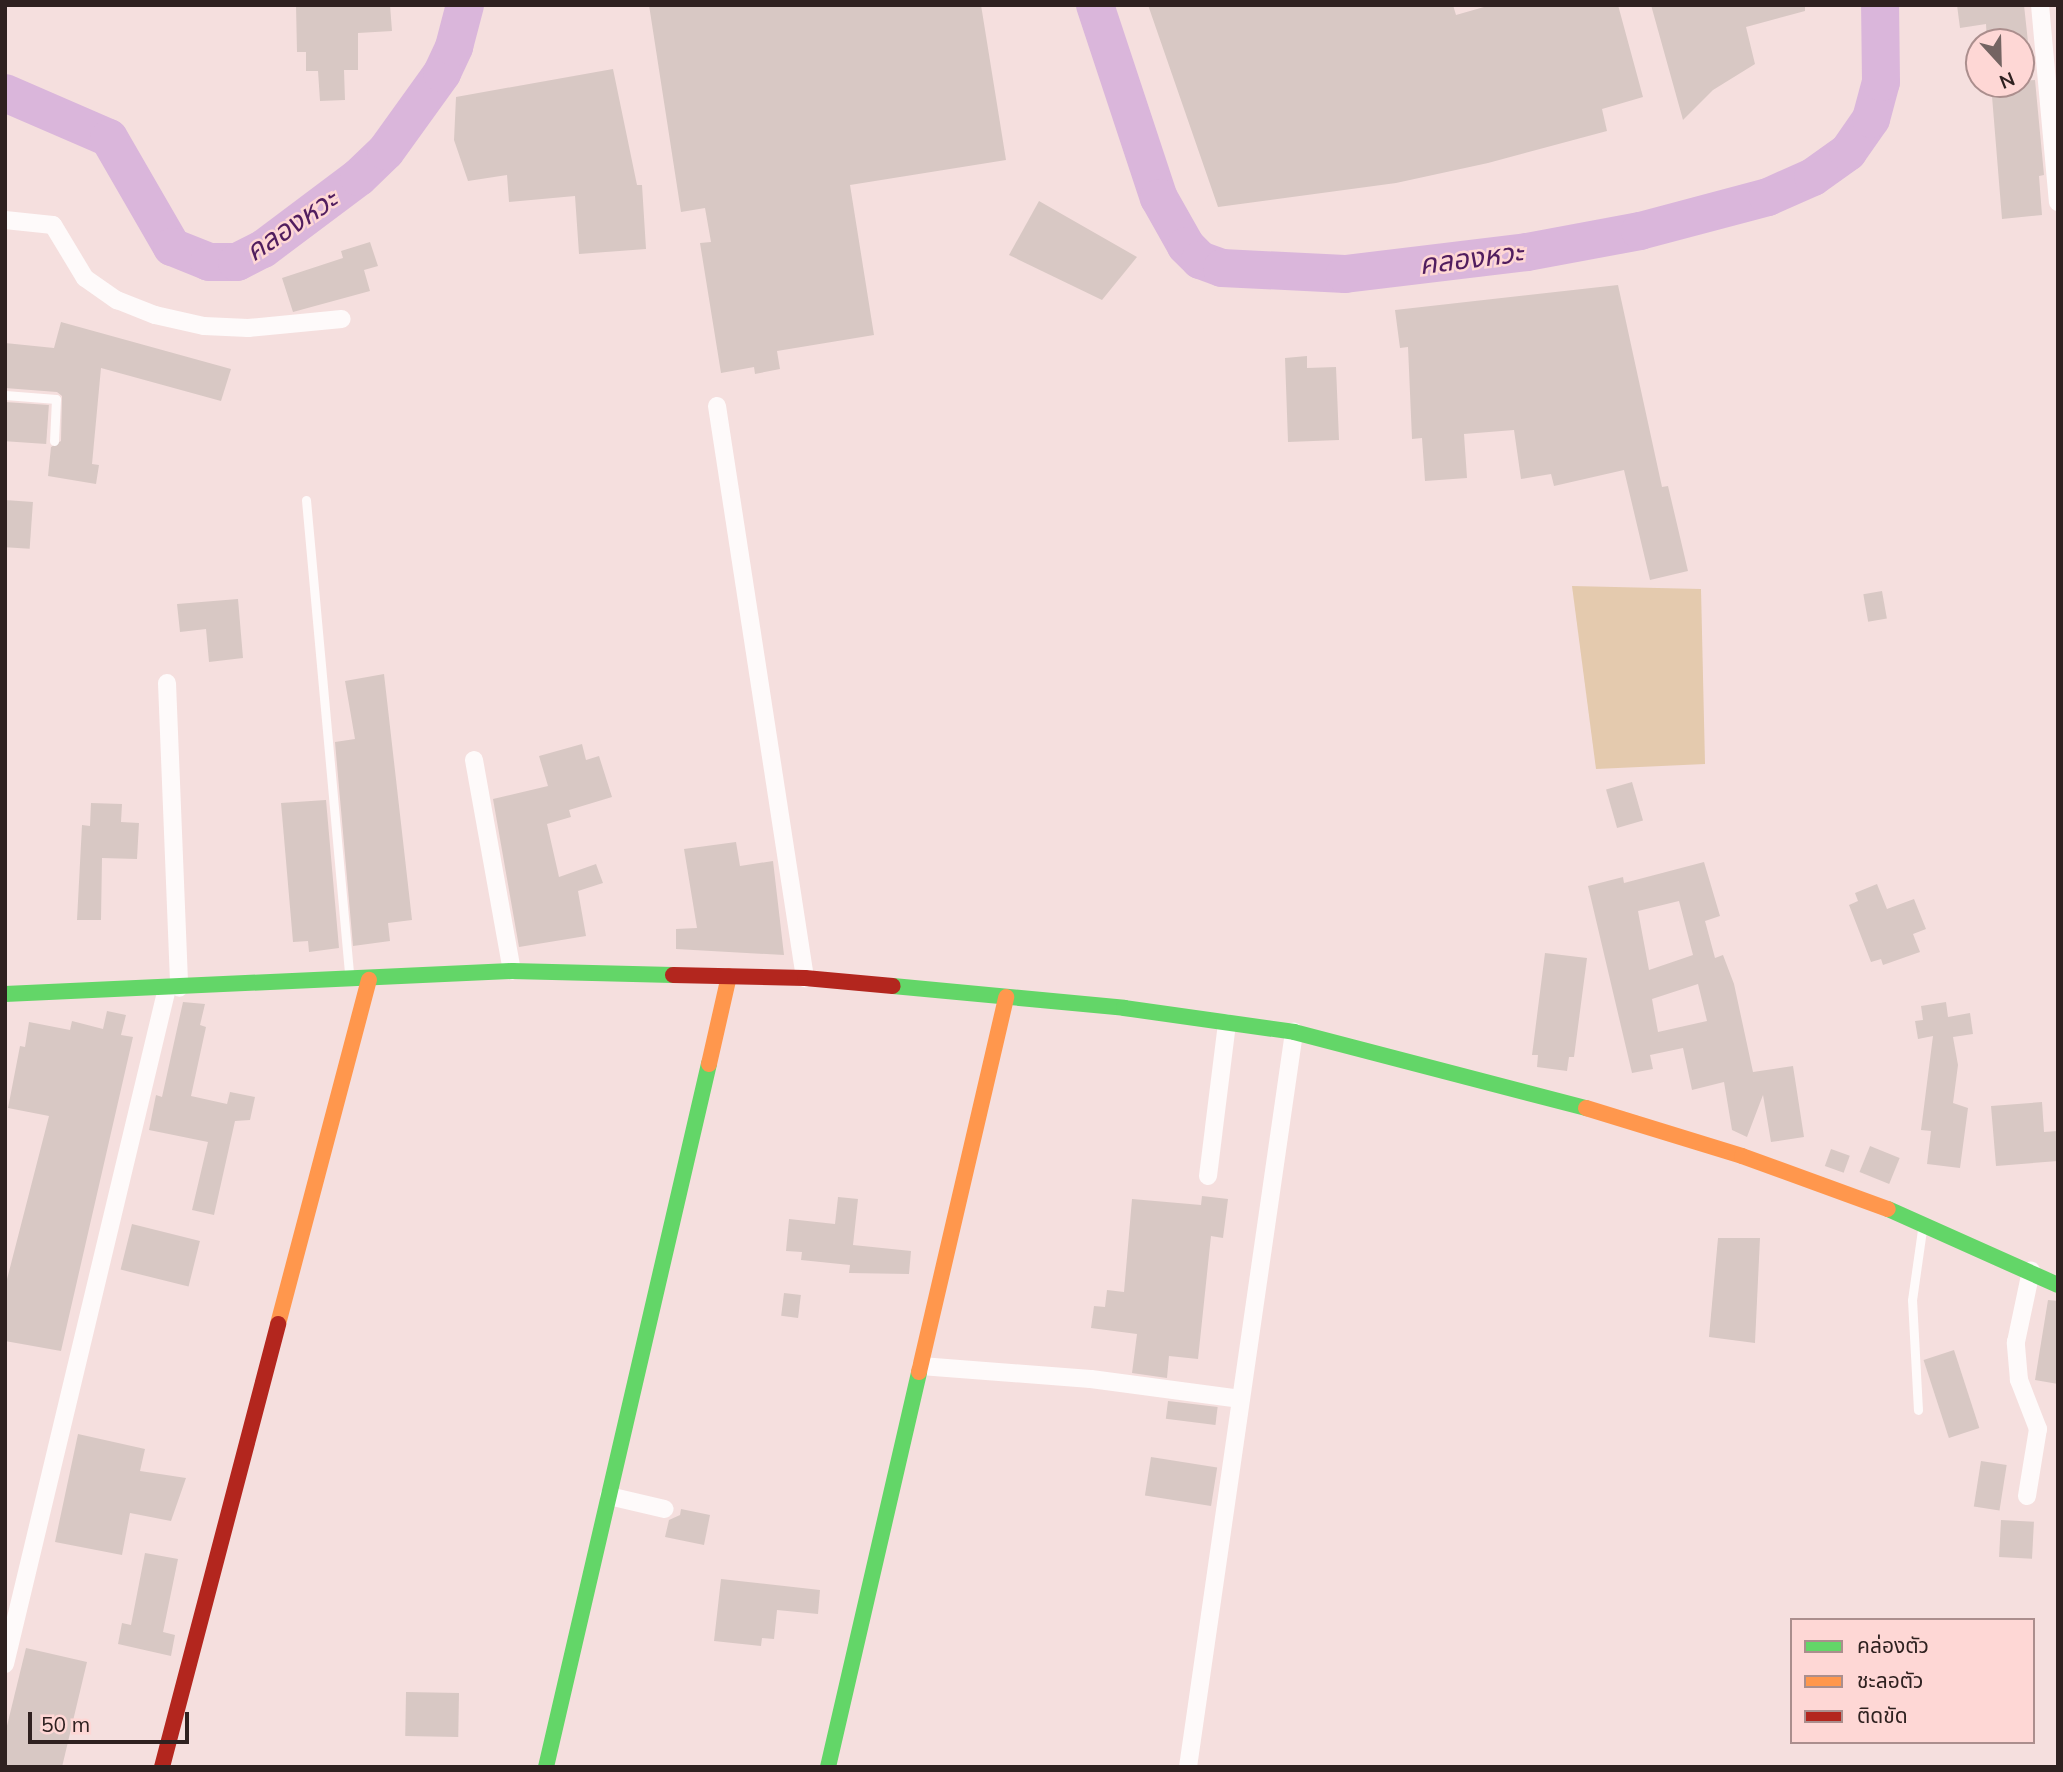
<!DOCTYPE html>
<meta charset="utf-8">
<style>
body{margin:0}
#map{position:relative;width:2063px;height:1772px;overflow:hidden;background:#f5dfde;font-family:Mulish,"Noto Sans Thai",sans-serif}
div>[style]{position:absolute}
[style*='--x']{left:calc(var(--x)*1px);top:calc(var(--y)*1px);width:calc(var(--w)*1px);rotate:calc(var(--a)*1deg)}
.green>*{inset:0;background:#e4caae}
.river>*{height:38px;margin:-19px;padding:0 19px;transform-origin:19px;border-radius:19px;background:#dab6db}
.building>*{inset:0;background:#d8c8c4;transform-origin:0 0}
.lane>*{height:9px;margin:-4.5px;padding:0 4.5px;transform-origin:4.5px;border-radius:4.5px;background:#fefafa}
.street>*{height:18px;margin:-9px;padding:0 9px;transform-origin:9px;border-radius:9px;background:#fefafa}
.fast>*{height:16px;margin:-8px;padding:0 8px;transform-origin:8px;border-radius:8px;background:#63d668}
.slow>*{height:16px;margin:-8px;padding:0 8px;transform-origin:8px;border-radius:8px;background:#ff974d}
.jam>*{height:16px;margin:-8px;padding:0 8px;transform-origin:8px;border-radius:8px;background:#b3261e}
span{translate:-50% -50%;white-space:nowrap;text-align:center;line-height:1.15;-webkit-text-stroke:5px #fed7d5;paint-order:stroke}
.water-label{font-size:28px;color:#511d5e;font-style:italic}
.frame{position:absolute;inset:0;border:7px solid #2f2120;pointer-events:none}
.legend{position:absolute;left:1790px;top:1618px;width:245px;height:126px;box-sizing:border-box;background:#fed7d5;border:2px solid #ab8e8d;margin:0;padding:9px 12px;list-style:none;font-size:21px;color:#2f2120}
.legend li{display:flex;align-items:center;gap:14px;height:35px}
.legend b{width:35px;border:2px solid #ab8e8d}
.north{position:absolute;left:1965px;top:28px;width:70px;height:70px;box-sizing:border-box;background:#fed7d5;border:2px solid #ab8e8d;border-radius:50%;rotate:158deg;font-size:19px;font-weight:700;line-height:28px;text-align:center;color:#2f2120}
.north::after{content:'';display:block;margin:auto;width:24px;height:32px;background:#746462;clip-path:polygon(50% 0,100% 100%,50% 72%,0 100%)}
.scale{position:absolute;left:28px;top:1712px;width:161px;height:32px;box-sizing:border-box;border:4px solid #2f2120;border-top:0;padding-left:9px;font-size:21px;line-height:24px;white-space:nowrap;color:#2f2120;-webkit-text-stroke:5px #fed7d5;paint-order:stroke}
</style>
<div id="map">
<div class="green">
<div style="clip-path:polygon(1572px 586px,1701px 589px,1705px 764px,1596px 769px)"></div>
</div>
<div class="river">
<div style="--x:1095;--y:5;--w:203;--a:71.7"></div>
<div style="--x:1159;--y:198;--w:55;--a:60.6"></div>
<div style="--x:1186;--y:246;--w:20;--a:45"></div>
<div style="--x:1200;--y:260;--w:23;--a:20"></div>
<div style="--x:1222;--y:268;--w:123;--a:2.8"></div>
<div style="--x:1345;--y:274;--w:183;--a:-6.9"></div>
<div style="--x:1527;--y:252;--w:115;--a:-10.5"></div>
<div style="--x:1640;--y:231;--w:132;--a:-14.9"></div>
<div style="--x:1768;--y:197;--w:49;--a:-24"></div>
<div style="--x:1813;--y:177;--w:43;--a:-35.5"></div>
<div style="--x:1848;--y:152;--w:40;--a:-55.1"></div>
<div style="--x:1871;--y:119;--w:38;--a:-75"></div>
<div style="--x:1881;--y:82;--w:77;--a:-90.7"></div>
<div style="--x:5;--y:93;--w:113;--a:23.4"></div>
<div style="--x:109;--y:138;--w:126;--a:60"></div>
<div style="--x:172;--y:247;--w:40;--a:22"></div>
<div style="--x:209;--y:262;--w:28;--a:0"></div>
<div style="--x:237;--y:262;--w:29;--a:-27"></div>
<div style="--x:263;--y:249;--w:120;--a:-36.9"></div>
<div style="--x:359;--y:177;--w:37;--a:-44"></div>
<div style="--x:386;--y:151;--w:96;--a:-54.3"></div>
<div style="--x:442;--y:73;--w:29;--a:-65"></div>
<div style="--x:454;--y:47;--w:43;--a:-75.3"></div>
</div>
<div class="building">
<div style="clip-path:polygon(296px 5px,390px 5px,392px 31px,358px 33px,358px 70px,344px 70px,345px 100px,320px 101px,318px 71px,306px 71px,306px 52px,297px 52px)"></div>
<div style="clip-path:polygon(649px 5px,981px 5px,1006px 160px,850px 185px,874px 335px,777px 351px,780px 369px,755px 374px,754px 367px,721px 373px,700px 243px,711px 242px,705px 208px,681px 212px)"></div>
<div style="clip-path:polygon(1148px 5px,1453px 5px,1456px 15px,1491px 5px,1618px 5px,1643px 97px,1602px 109px,1607px 131px,1488px 163px,1396px 183px,1218px 207px)"></div>
<div style="clip-path:polygon(1651px 5px,1805px 5px,1805px 11px,1746px 27px,1755px 64px,1713px 90px,1683px 120px)"></div>
<div style="clip-path:polygon(1957px 5px,2024px 5px,2028px 42px,1987px 42px,1986px 24px,1960px 28px)"></div>
<div style="clip-path:polygon(613px 69px,637px 185px,642px 185px,646px 249px,579px 254px,575px 196px,509px 202px,507px 175px,468px 181px,454px 140px,456px 97px)"></div>
<div style="clip-path:polygon(2035px 80px,2044px 175px,2039px 176px,2042px 215px,2002px 219px,1991px 84px)"></div>
<div style="clip-path:polygon(1039px 201px,1137px 257px,1102px 300px,1009px 255px)"></div>
<div style="clip-path:polygon(370px 242px,378px 266px,364px 270px,370px 291px,293px 312px,282px 278px,343px 258px,341px 251px)"></div>
<div style="clip-path:polygon(1618px 285px,1662px 487px,1668px 486px,1688px 571px,1650px 580px,1624px 470px,1554px 486px,1551px 474px,1521px 479px,1514px 430px,1464px 434px,1467px 478px,1425px 481px,1422px 438px,1412px 439px,1408px 347px,1400px 348px,1395px 310px)"></div>
<div style="clip-path:polygon(61px 322px,231px 369px,221px 401px,101px 368px,92px 464px,99px 465px,96px 484px,48px 476px,51px 447px,61px 441px,62px 396px,57px 392px,5px 388px,5px 343px,54px 348px)"></div>
<div style="clip-path:polygon(1307px 356px,1307px 368px,1336px 367px,1339px 440px,1288px 442px,1285px 358px)"></div>
<div style="left:5px;top:402px;width:44px;height:39px;rotate:4deg"></div>
<div style="left:5px;top:500px;width:28px;height:47px;rotate:4deg"></div>
<div style="left:1882px;top:591px;width:28px;height:19px;rotate:80deg"></div>
<div style="clip-path:polygon(238px 599px,243px 658px,209px 662px,206px 629px,180px 632px,177px 604px)"></div>
<div style="clip-path:polygon(384px 674px,412px 920px,388px 923px,390px 941px,353px 946px,335px 742px,355px 739px,345px 681px)"></div>
<div style="clip-path:polygon(582px 744px,586px 760px,599px 756px,612px 797px,569px 810px,571px 817px,547px 824px,559px 877px,596px 864px,603px 883px,578px 891px,586px 936px,519px 947px,493px 799px,548px 786px,539px 756px)"></div>
<div style="left:1632px;top:782px;width:40px;height:27px;rotate:74deg"></div>
<div style="clip-path:polygon(326px 800px,339px 948px,309px 952px,308px 941px,293px 942px,281px 803px)"></div>
<div style="clip-path:polygon(91px 803px,122px 804px,121px 822px,139px 823px,137px 859px,102px 858px,101px 920px,77px 920px,82px 825px,90px 826px)"></div>
<div style="clip-path:polygon(736px 842px,740px 866px,773px 861px,784px 955px,676px 949px,676px 929px,697px 928px,684px 849px)"></div>
<div style="clip-path:polygon(evenodd,1704px 862px,1720px 916px,1705px 921px,1715px 958px,1723px 955px,1734px 984px,1753px 1072px,1793px 1066px,1804px 1137px,1771px 1142px,1763px 1095px,1747px 1137px,1732px 1130px,1724px 1082px,1692px 1090px,1683px 1048px,1650px 1055px,1653px 1069px,1632px 1073px,1588px 886px,1623px 877px,1624px 883px,1704px 862px,1679px 901px,1693px 955px,1649px 970px,1638px 911px,1679px 901px,1704px 862px,1698px 984px,1707px 1021px,1658px 1032px,1652px 999px,1698px 984px)"></div>
<div style="clip-path:polygon(1877px 884px,1887px 909px,1914px 899px,1926px 929px,1913px 934px,1920px 952px,1883px 965px,1881px 959px,1871px 962px,1849px 905px,1858px 901px,1855px 893px)"></div>
<div style="clip-path:polygon(1545px 953px,1587px 958px,1574px 1057px,1569px 1057px,1567px 1071px,1537px 1067px,1538px 1055px,1532px 1055px)"></div>
<div style="clip-path:polygon(183px 1002px,205px 1004px,200px 1025px,206px 1027px,191px 1096px,227px 1104px,230px 1092px,255px 1097px,250px 1120px,235px 1121px,214px 1215px,192px 1210px,208px 1142px,149px 1130px,156px 1095px,162px 1097px)"></div>
<div style="clip-path:polygon(1946px 1002px,1948px 1017px,1970px 1013px,1973px 1034px,1953px 1037px,1958px 1065px,1953px 1103px,1968px 1108px,1960px 1168px,1927px 1164px,1931px 1131px,1921px 1130px,1933px 1036px,1918px 1039px,1915px 1021px,1923px 1020px,1921px 1006px)"></div>
<div style="clip-path:polygon(107px 1011px,126px 1015px,121px 1035px,133px 1037px,61px 1351px,5px 1341px,5px 1287px,49px 1116px,8px 1108px,20px 1046px,25px 1047px,29px 1022px,70px 1030px,72px 1021px,103px 1029px)"></div>
<div style="clip-path:polygon(2042px 1102px,2044px 1132px,2058px 1131px,2058px 1161px,1996px 1166px,1991px 1106px)"></div>
<div style="left:1870px;top:1146px;width:32px;height:28px;rotate:22deg"></div>
<div style="left:1831px;top:1149px;width:20px;height:18px;rotate:20deg"></div>
<div style="clip-path:polygon(1202px 1196px,1228px 1199px,1223px 1238px,1211px 1236px,1198px 1359px,1169px 1356px,1167px 1378px,1132px 1373px,1137px 1334px,1091px 1328px,1094px 1306px,1105px 1307px,1107px 1290px,1124px 1292px,1132px 1199px,1201px 1205px)"></div>
<div style="clip-path:polygon(838px 1197px,858px 1199px,853px 1245px,911px 1251px,909px 1274px,849px 1273px,850px 1265px,801px 1260px,802px 1252px,786px 1251px,789px 1219px,835px 1224px)"></div>
<div style="left:132px;top:1224px;width:70px;height:47px;rotate:14deg"></div>
<div style="clip-path:polygon(1718px 1238px,1760px 1238px,1755px 1343px,1709px 1337px)"></div>
<div style="left:784px;top:1293px;width:17px;height:23px;rotate:7deg"></div>
<div style="clip-path:polygon(2048px 1300px,2058px 1301px,2058px 1384px,2035px 1380px)"></div>
<div style="left:1954px;top:1350px;width:82px;height:32px;rotate:72deg"></div>
<div style="left:1168px;top:1401px;width:50px;height:18px;rotate:7deg"></div>
<div style="clip-path:polygon(78px 1434px,145px 1449px,140px 1471px,186px 1478px,171px 1521px,130px 1513px,122px 1555px,55px 1542px)"></div>
<div style="left:1151px;top:1457px;width:67px;height:39px;rotate:9deg"></div>
<div style="left:1981px;top:1461px;width:26px;height:46px;rotate:9deg"></div>
<div style="clip-path:polygon(681px 1509px,710px 1515px,704px 1545px,665px 1537px,669px 1520px,680px 1515px)"></div>
<div style="left:2001px;top:1520px;width:33px;height:37px;rotate:3deg"></div>
<div style="clip-path:polygon(145px 1553px,178px 1559px,163px 1632px,175px 1635px,171px 1656px,118px 1644px,122px 1623px,131px 1625px)"></div>
<div style="clip-path:polygon(721px 1579px,820px 1590px,818px 1614px,777px 1610px,774px 1639px,762px 1638px,761px 1646px,714px 1641px)"></div>
<div style="clip-path:polygon(26px 1648px,87px 1662px,62px 1767px,5px 1767px,5px 1734px)"></div>
<div style="left:406px;top:1692px;width:53px;height:44px;rotate:1deg"></div>
</div>
<div class="lane">
<div style="--x:5;--y:395;--w:51;--a:4.5"></div>
<div style="--x:56;--y:399;--w:42;--a:92.7"></div>
<div style="--x:306;--y:500;--w:478;--a:84.8"></div>
<div style="--x:1918;--y:1410;--w:110;--a:-93.1"></div>
<div style="--x:1912;--y:1300;--w:78;--a:-81.9"></div>
</div>
<div class="street">
<div style="--x:2040;--y:5;--w:198;--a:84.8"></div>
<div style="--x:5;--y:220;--w:48;--a:5.9"></div>
<div style="--x:53;--y:225;--w:62;--a:58.9"></div>
<div style="--x:85;--y:278;--w:39;--a:35"></div>
<div style="--x:117;--y:300;--w:41;--a:21.5"></div>
<div style="--x:155;--y:315;--w:50;--a:12.7"></div>
<div style="--x:204;--y:326;--w:44;--a:2.6"></div>
<div style="--x:248;--y:328;--w:94;--a:-5.5"></div>
<div style="--x:717;--y:406;--w:579;--a:81.25"></div>
<div style="--x:167;--y:683;--w:305;--a:87.7"></div>
<div style="--x:474;--y:760;--w:214;--a:79.8"></div>
<div style="--x:1208;--y:1176;--w:154;--a:-82.9"></div>
<div style="--x:921;--y:1366;--w:170;--a:4.4"></div>
<div style="--x:1091;--y:1379;--w:151;--a:7.6"></div>
<div style="--x:609;--y:1496;--w:57;--a:13.1"></div>
<div style="--x:2027;--y:1496;--w:68;--a:-80.7"></div>
<div style="--x:2038;--y:1429;--w:53;--a:-111.2"></div>
<div style="--x:2019;--y:1380;--w:38;--a:-95"></div>
<div style="--x:2016;--y:1342;--w:73;--a:-78.1"></div>
<div style="--x:5;--y:1664;--w:695;--a:-76.52"></div>
<div style="--x:1188;--y:1767;--w:743;--a:-81.79"></div>
</div>
<div class="fast">
<div style="--x:893;--y:986;--w:232;--a:5.4"></div>
<div style="--x:1124;--y:1008;--w:172;--a:8"></div>
<div style="--x:1294;--y:1032;--w:302;--a:14.6"></div>
<div style="--x:5;--y:994;--w:508;--a:-2.6"></div>
<div style="--x:512;--y:971;--w:161;--a:1.4"></div>
<div style="--x:1888;--y:1209;--w:186;--a:24.1"></div>
<div style="--x:546;--y:1767;--w:722;--a:-76.95"></div>
<div style="--x:828;--y:1767;--w:405;--a:-77"></div>
</div>
<div class="slow">
<div style="--x:709;--y:1064;--w:90;--a:-77.2"></div>
<div style="--x:1586;--y:1108;--w:163;--a:17.1"></div>
<div style="--x:1742;--y:1156;--w:155;--a:20"></div>
<div style="--x:278;--y:1324;--w:356;--a:-75.2"></div>
<div style="--x:919;--y:1372;--w:385;--a:-76.9"></div>
</div>
<div class="jam">
<div style="--x:673;--y:975;--w:132;--a:1.3"></div>
<div style="--x:805;--y:978;--w:88;--a:5.2"></div>
<div style="--x:162;--y:1767;--w:458;--a:-75.3"></div>
</div>
<div class="water-label">
<span style="left:291px;top:225px;rotate:-34deg">คลองหวะ</span>
<span style="left:1471px;top:258px;rotate:-7deg">คลองหวะ</span>
</div>
<div class="frame"></div>
<ul class="legend">
<li><b style="height:9px;background:#63d668"></b>คล่องตัว</li>
<li><b style="height:9px;background:#ff974d"></b>ชะลอตัว</li>
<li><b style="height:9px;background:#b3261e"></b>ติดขัด</li>
</ul>
<div class="north">N</div>
<div class="scale">50 m</div>
</div>
